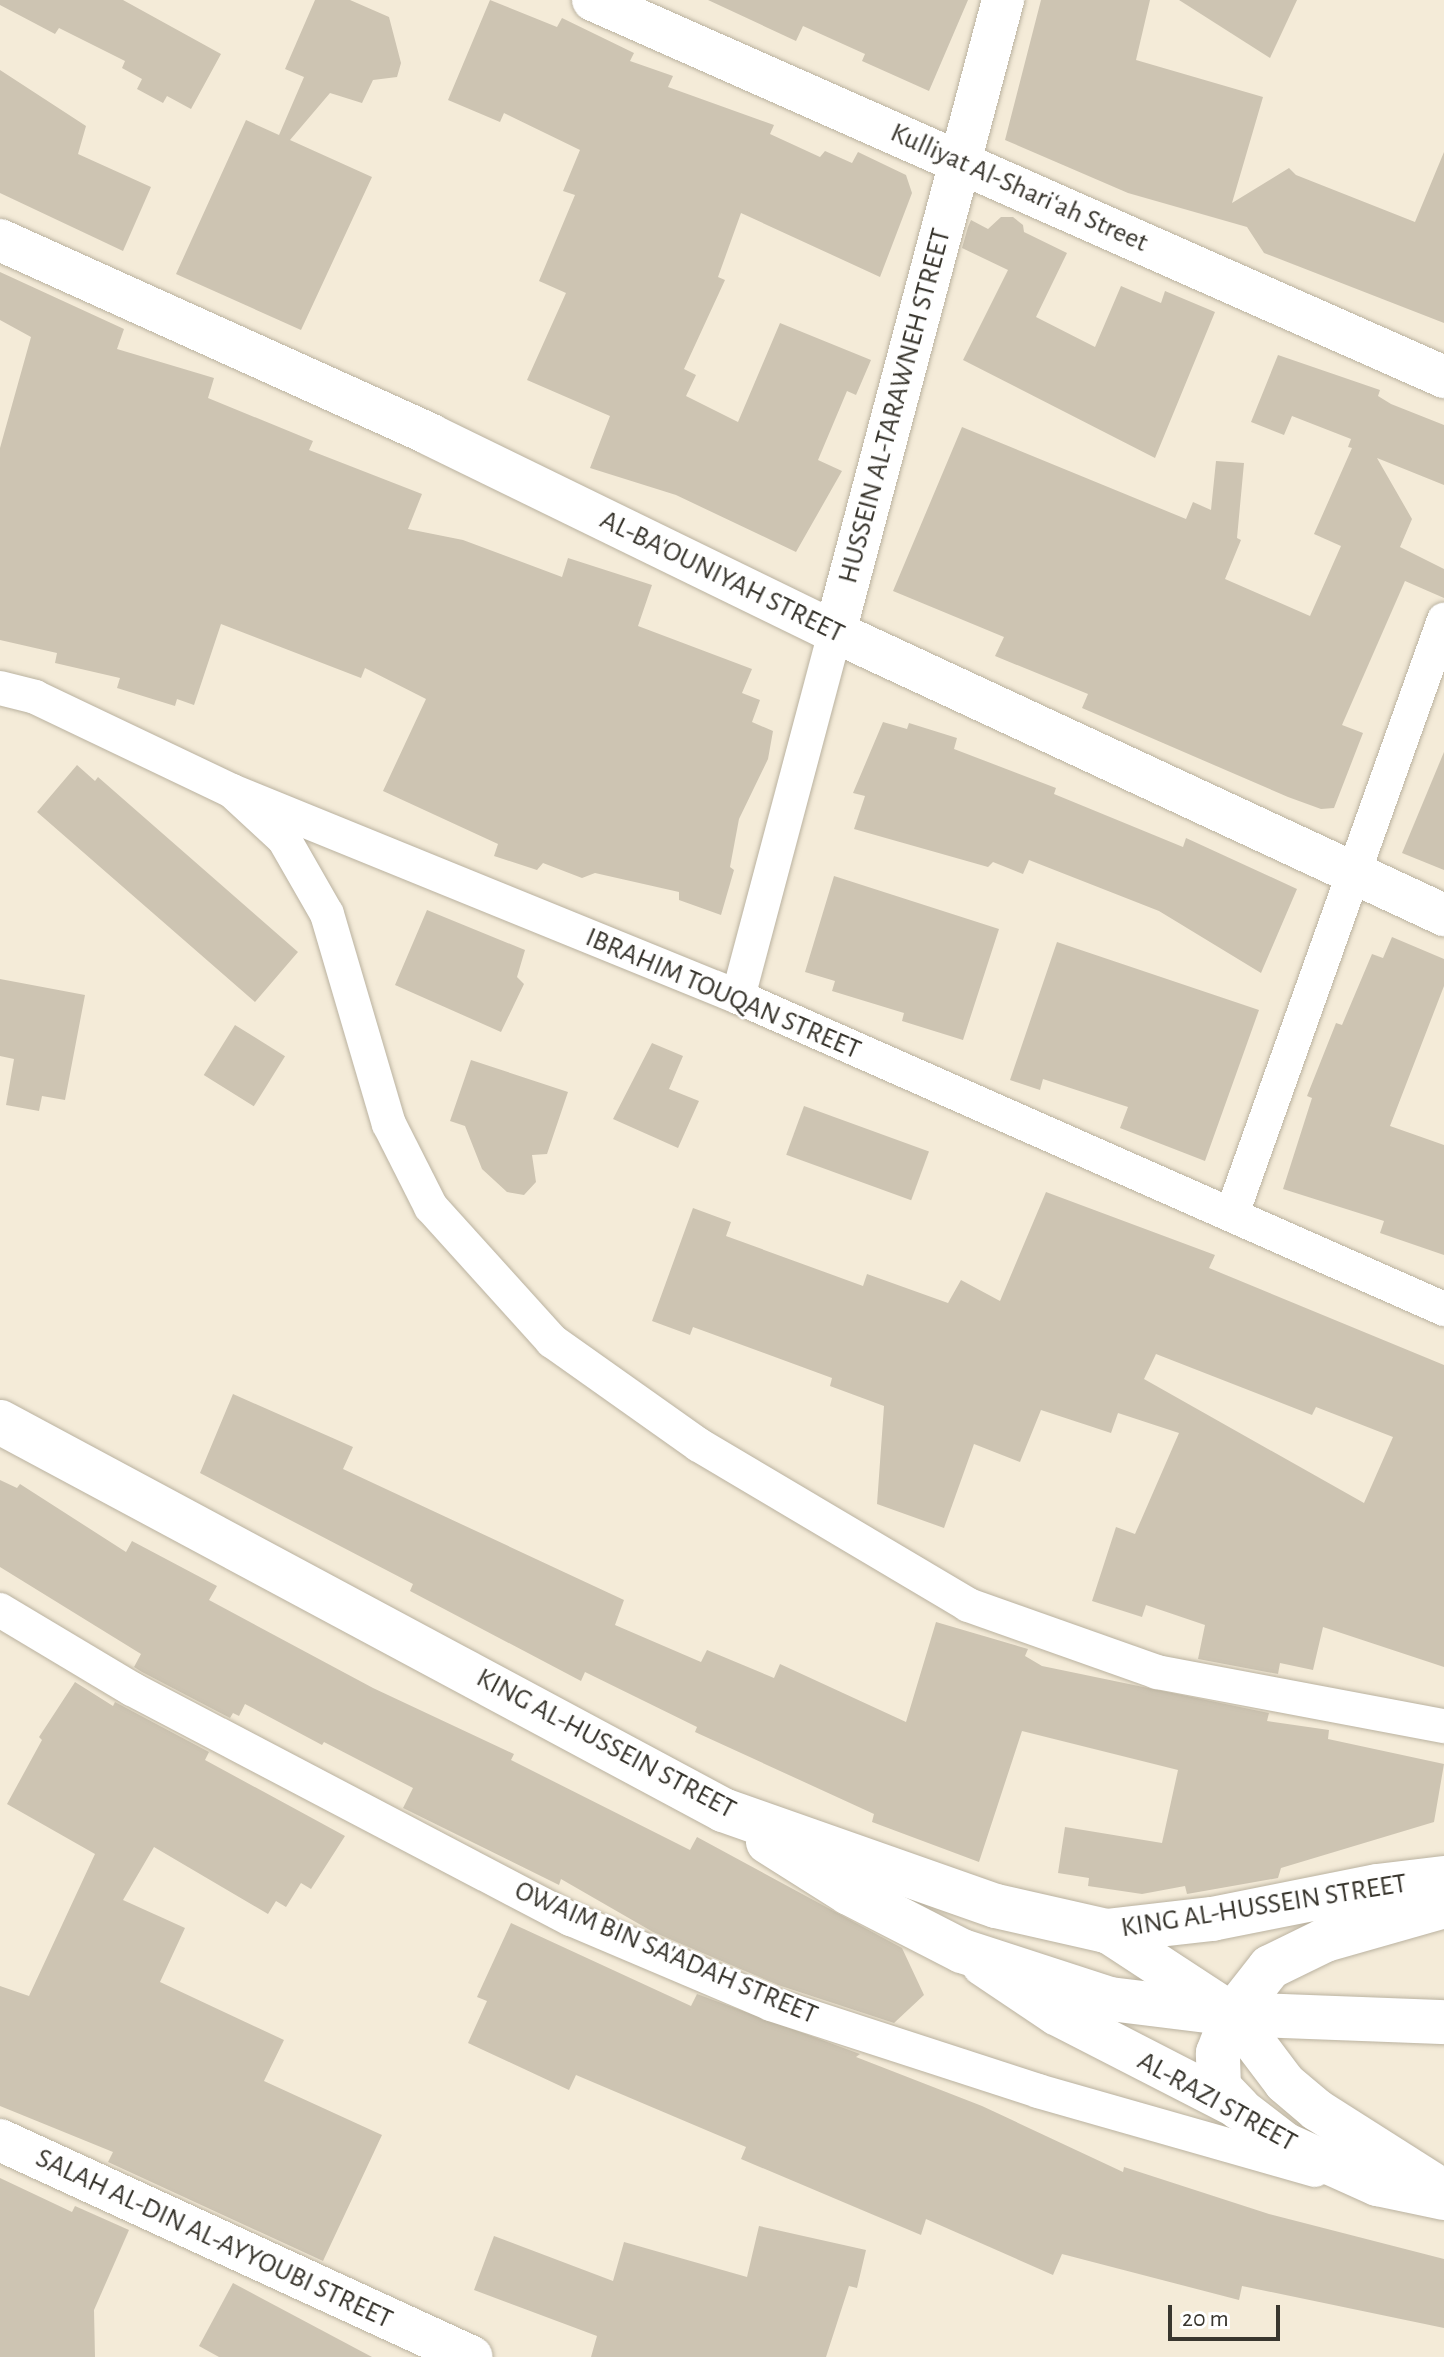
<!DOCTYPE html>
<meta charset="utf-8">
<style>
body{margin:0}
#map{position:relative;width:1444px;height:2357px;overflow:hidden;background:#f4ebd8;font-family:"Alegreya Sans",sans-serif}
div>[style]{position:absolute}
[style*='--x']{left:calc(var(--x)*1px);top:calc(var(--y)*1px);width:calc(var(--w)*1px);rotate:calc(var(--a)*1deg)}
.building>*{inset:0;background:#cdc4b2;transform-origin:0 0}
.roads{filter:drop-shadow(0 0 2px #bab2a0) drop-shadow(0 0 2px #bab2a0)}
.minor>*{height:34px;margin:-17px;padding:0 17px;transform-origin:17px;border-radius:17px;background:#fff}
.tertiary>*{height:42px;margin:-21px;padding:0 21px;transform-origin:21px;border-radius:21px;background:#fff}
.secondary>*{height:44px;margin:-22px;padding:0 22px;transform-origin:22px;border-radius:22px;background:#fff}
span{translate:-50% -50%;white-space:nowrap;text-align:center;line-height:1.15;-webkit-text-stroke:6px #fff;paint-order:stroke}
.street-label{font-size:28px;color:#39362e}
.scale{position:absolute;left:1168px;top:2305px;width:112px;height:36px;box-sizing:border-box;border:4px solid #39362e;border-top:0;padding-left:10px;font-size:24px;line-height:28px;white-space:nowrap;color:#39362e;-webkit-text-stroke:6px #fff;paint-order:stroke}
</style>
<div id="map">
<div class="building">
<div style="clip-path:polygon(0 0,123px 0,221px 54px,191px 109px,167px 96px,163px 103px,137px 89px,142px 79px,122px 68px,125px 61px,59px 28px,55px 34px,0 5px)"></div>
<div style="clip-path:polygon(315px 0,350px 0,389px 17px,401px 63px,397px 77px,373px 80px,362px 103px,330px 93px,290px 140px,372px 177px,301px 330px,176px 274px,246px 120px,279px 135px,304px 77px,285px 69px)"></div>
<div style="clip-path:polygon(490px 0,557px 27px,562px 18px,634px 53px,630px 61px,673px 76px,668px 87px,774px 125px,770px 134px,820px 157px,825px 151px,852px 163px,858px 152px,906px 175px,912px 193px,880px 277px,741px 213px,718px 277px,725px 280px,684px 369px,696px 375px,686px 396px,738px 422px,780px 323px,871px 360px,856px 395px,847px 391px,818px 460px,842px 471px,796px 552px,676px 495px,590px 468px,610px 416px,527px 380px,566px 293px,539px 281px,575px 195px,563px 191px,580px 150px,504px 113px,500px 122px,448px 100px)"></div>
<div style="clip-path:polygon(708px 0,968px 0,929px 91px,862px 61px,865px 54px,803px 26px,796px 41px)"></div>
<div style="clip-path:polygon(1041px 0,1150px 0,1136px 60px,1263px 97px,1232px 203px,1289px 168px,1296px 175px,1415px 222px,1444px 152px,1444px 323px,1264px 253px,1247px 227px,1128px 193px,1005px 140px)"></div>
<div style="clip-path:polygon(1179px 0,1297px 0,1270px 58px)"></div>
<div style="clip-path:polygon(0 70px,86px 126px,78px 154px,151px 187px,123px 251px,0 193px)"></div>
<div style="clip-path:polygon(1001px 217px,1013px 217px,1023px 225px,1024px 232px,1067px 253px,1036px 317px,1095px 347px,1121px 286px,1161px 303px,1165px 291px,1215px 312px,1155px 458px,963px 360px,1008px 270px,962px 248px,968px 227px,971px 220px,988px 229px)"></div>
<div style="clip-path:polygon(0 272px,124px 329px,117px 349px,214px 378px,208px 398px,313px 441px,309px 450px,422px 494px,408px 529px,463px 540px,562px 577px,568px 558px,652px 585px,638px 626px,752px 669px,742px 693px,760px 700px,752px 722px,773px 731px,768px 759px,739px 819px,730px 867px,734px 870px,721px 915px,679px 900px,679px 892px,595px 873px,582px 878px,543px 863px,537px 870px,494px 856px,498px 844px,383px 791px,426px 699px,365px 668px,361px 678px,221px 624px,194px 705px,177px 699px,175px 706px,117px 688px,120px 678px,55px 663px,57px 653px,0 640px,0 448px,31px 337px,0 320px)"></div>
<div style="clip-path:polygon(1278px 355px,1380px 390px,1378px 396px,1391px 404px,1444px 425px,1444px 485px,1377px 458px,1412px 519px,1400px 547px,1444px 569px,1444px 598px,1405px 581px,1342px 725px,1363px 733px,1334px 808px,1321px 809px,1288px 797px,1082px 708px,1088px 694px,995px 656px,1004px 637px,893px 591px,962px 427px,1186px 519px,1193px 502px,1211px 510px,1216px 461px,1244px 463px,1237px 538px,1241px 540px,1225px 579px,1310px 616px,1341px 546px,1314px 534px,1352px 448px,1348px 447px,1351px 439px,1292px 416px,1284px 435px,1251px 422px)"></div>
<div style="clip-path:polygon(883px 722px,907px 729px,909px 723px,957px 738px,954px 749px,1056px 788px,1054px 794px,1183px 847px,1186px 838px,1297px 889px,1261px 973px,1159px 911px,1029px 860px,1023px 874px,993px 862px,988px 867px,854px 829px,865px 796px,853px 793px)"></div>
<div style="clip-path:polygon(1444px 752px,1444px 870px,1402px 853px)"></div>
<div style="clip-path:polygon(77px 765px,95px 781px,98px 777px,298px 952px,255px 1002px,37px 812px)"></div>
<div style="clip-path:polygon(834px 876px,999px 929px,963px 1040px,902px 1021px,904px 1013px,832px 991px,835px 981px,805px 972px)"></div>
<div style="clip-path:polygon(427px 910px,525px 950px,517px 977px,524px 984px,501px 1032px,395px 985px)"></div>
<div style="clip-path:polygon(1392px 937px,1444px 959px,1444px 986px,1390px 1126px,1444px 1145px,1444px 1255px,1380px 1233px,1384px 1221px,1283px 1189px,1312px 1098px,1307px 1096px,1336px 1023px,1342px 1025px,1372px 954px,1383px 958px)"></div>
<div style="clip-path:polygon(1057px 942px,1259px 1010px,1205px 1161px,1120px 1128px,1128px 1107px,1043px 1079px,1040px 1090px,1010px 1080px)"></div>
<div style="clip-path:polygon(0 979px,85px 995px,65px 1100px,42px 1096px,39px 1111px,6px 1105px,14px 1059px,0 1056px)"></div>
<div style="left:235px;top:1025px;width:59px;height:59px;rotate:32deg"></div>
<div style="clip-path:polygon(652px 1043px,683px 1056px,669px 1089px,699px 1101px,678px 1148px,613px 1119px)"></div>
<div style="clip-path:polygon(471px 1060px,568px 1092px,547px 1154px,532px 1155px,536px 1182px,524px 1195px,507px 1192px,482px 1169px,465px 1126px,450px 1121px)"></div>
<div style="left:804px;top:1106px;width:133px;height:52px;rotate:20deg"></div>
<div style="clip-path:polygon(evenodd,1046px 1192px,1215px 1255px,1209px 1268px,1444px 1365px,1444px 1667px,1323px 1627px,1313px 1670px,1280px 1663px,1278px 1674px,1198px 1659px,1205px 1625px,1146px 1605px,1142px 1617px,1092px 1601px,1116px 1527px,1135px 1534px,1179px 1433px,1118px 1413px,1111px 1433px,1041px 1410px,1020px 1462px,974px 1444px,944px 1528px,877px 1504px,884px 1406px,830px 1386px,832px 1378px,693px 1327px,690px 1335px,652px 1321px,693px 1208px,731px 1222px,726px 1236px,863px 1286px,867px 1274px,948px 1303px,961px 1280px,1000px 1301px,1046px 1192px,1156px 1354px,1312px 1415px,1316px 1407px,1393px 1437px,1364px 1503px,1144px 1379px,1156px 1354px)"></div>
<div style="clip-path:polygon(233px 1394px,353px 1447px,343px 1469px,624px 1600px,615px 1625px,701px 1662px,707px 1650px,774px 1678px,780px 1664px,906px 1722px,936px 1622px,1028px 1649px,1025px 1656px,1042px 1666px,1269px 1713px,1267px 1721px,1329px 1730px,1328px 1739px,1444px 1764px,1434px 1822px,1281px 1868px,1278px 1878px,1187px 1894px,1185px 1886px,1142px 1894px,1088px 1886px,1089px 1878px,1058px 1873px,1065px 1827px,1162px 1843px,1178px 1770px,1022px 1731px,979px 1862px,872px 1822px,874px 1814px,695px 1732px,697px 1727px,585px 1672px,581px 1681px,410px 1591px,413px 1584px,200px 1473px)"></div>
<div style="clip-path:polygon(0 1480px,17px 1488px,20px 1484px,126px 1552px,132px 1541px,217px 1586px,209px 1600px,373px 1688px,514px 1754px,511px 1760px,690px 1850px,697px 1837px,902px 1948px,924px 1995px,894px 2023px,778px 1985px,653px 1932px,561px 1879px,559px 1885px,403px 1808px,413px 1788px,324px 1742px,322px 1745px,245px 1704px,239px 1716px,233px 1713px,230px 1718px,142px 1672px,134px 1667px,141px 1654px,0 1567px)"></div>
<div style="clip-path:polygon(75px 1682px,113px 1706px,115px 1702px,209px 1752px,205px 1760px,345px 1836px,311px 1889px,301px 1883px,286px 1907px,276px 1901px,268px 1914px,154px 1847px,123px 1900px,185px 1928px,160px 1982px,284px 2040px,264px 2081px,382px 2135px,323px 2261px,108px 2162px,113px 2152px,0 2106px,0 1986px,29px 1996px,95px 1854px,7px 1804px,42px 1740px,39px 1737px)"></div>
<div style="clip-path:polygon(511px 1923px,691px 2006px,697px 1994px,860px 2054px,856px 2057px,982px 2106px,1123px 2172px,1124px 2167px,1269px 2214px,1444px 2259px,1444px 2328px,1242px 2286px,1239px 2300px,1062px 2254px,1053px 2275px,926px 2219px,921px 2235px,741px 2159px,746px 2147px,576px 2075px,569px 2090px,468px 2043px,487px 2001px,477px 1997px)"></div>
<div style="clip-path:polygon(0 2178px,72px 2212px,75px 2206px,129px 2230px,94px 2310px,95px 2357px,0 2357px)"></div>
<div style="clip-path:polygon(759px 2226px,866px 2250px,857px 2288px,849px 2286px,826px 2357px,591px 2357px,597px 2336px,474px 2290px,494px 2236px,613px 2281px,624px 2242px,747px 2277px)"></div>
<div style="clip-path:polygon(233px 2283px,372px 2357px,219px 2357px,199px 2346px)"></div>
</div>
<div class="roads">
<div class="minor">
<div style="--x:0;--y:688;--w:36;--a:14"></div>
<div style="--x:35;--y:697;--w:218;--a:25.5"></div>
<div style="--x:232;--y:791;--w:546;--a:22.15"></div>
<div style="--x:738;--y:997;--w:772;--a:23.84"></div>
<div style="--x:232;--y:791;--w:71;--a:42.7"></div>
<div style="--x:284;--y:839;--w:86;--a:60.2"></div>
<div style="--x:327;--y:914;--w:219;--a:73.6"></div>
<div style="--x:389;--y:1124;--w:93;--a:63.2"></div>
<div style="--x:431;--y:1207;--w:181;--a:47.9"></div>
<div style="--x:552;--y:1341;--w:180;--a:35.3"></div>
<div style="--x:699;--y:1445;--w:313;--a:30.7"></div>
<div style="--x:968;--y:1605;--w:201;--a:19.5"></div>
<div style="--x:1157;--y:1672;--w:292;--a:10.7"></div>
<div style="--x:738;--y:997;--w:378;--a:-75.1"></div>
<div style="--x:1232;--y:1214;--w:631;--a:-70.36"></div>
<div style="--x:0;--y:1610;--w:154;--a:30.9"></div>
<div style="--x:132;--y:1689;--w:496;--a:27.7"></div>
<div style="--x:571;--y:1919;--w:217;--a:23"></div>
<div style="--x:771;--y:2004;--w:281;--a:18"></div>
<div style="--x:1038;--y:2091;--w:288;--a:15.9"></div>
</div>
<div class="tertiary">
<div style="--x:593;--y:0;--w:931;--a:23.89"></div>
<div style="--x:0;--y:240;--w:473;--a:24.3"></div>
<div style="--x:431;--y:435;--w:449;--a:26"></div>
<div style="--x:835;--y:632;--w:672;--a:24.92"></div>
<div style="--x:835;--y:632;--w:654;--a:-75.11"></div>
<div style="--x:1106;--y:1931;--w:152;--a:33.2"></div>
<div style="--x:1233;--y:2014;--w:86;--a:53"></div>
<div style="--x:1285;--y:2083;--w:42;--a:40.2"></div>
<div style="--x:1317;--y:2110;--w:136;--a:32.4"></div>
<div style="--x:983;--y:1965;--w:88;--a:33.9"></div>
<div style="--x:1056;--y:2014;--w:206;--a:27.2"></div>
<div style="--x:1239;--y:2108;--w:59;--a:37.5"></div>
<div style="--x:1286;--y:2144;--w:100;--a:24.3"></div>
<div style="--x:1377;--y:2185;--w:68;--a:11.8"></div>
<div style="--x:0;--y:2140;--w:519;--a:24.69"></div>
</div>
<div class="secondary">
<div style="--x:0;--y:1422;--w:821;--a:28.22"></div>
<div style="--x:723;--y:1810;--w:289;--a:19.4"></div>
<div style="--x:996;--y:1906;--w:113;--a:12.8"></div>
<div style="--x:1106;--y:1931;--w:107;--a:-6.5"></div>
<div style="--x:1212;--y:1919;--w:168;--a:-11.3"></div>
<div style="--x:1377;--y:1886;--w:67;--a:-6.8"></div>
<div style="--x:768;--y:1842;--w:96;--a:32.2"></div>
<div style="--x:849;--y:1893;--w:127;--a:27.2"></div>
<div style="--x:962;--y:1951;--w:156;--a:18"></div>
<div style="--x:1110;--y:1999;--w:124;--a:7"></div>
<div style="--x:1233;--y:2014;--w:211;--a:2.2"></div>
<div style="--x:1239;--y:2108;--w:29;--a:-134"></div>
<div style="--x:1219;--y:2087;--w:34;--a:-92"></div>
<div style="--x:1218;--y:2053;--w:42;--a:-69"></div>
<div style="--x:1233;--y:2014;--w:60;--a:-51.8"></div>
<div style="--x:1270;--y:1967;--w:61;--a:-26.1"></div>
<div style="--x:1325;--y:1940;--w:124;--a:-15.9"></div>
</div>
</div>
<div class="street-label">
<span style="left:1019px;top:188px;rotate:24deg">Kulliyat Al-Shariʻah Street</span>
<span style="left:895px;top:406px;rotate:-75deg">HUSSEIN AL-TARAWNEH STREET</span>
<span style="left:722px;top:577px;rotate:26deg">AL-BA'OUNIYAH STREET</span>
<span style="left:723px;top:994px;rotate:23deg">IBRAHIM TOUQAN STREET</span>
<span style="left:606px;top:1744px;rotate:28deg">KING AL-HUSSEIN STREET</span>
<span style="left:1264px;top:1906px;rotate:-9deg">KING AL-HUSSEIN STREET</span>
<span style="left:666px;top:1953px;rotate:23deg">OWAIM BIN SA'ADAH STREET</span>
<span style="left:1217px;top:2102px;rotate:29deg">AL-RAZI STREET</span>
<span style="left:214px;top:2239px;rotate:25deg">SALAH AL-DIN AL-AYYOUBI STREET</span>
</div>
<div class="scale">20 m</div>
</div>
